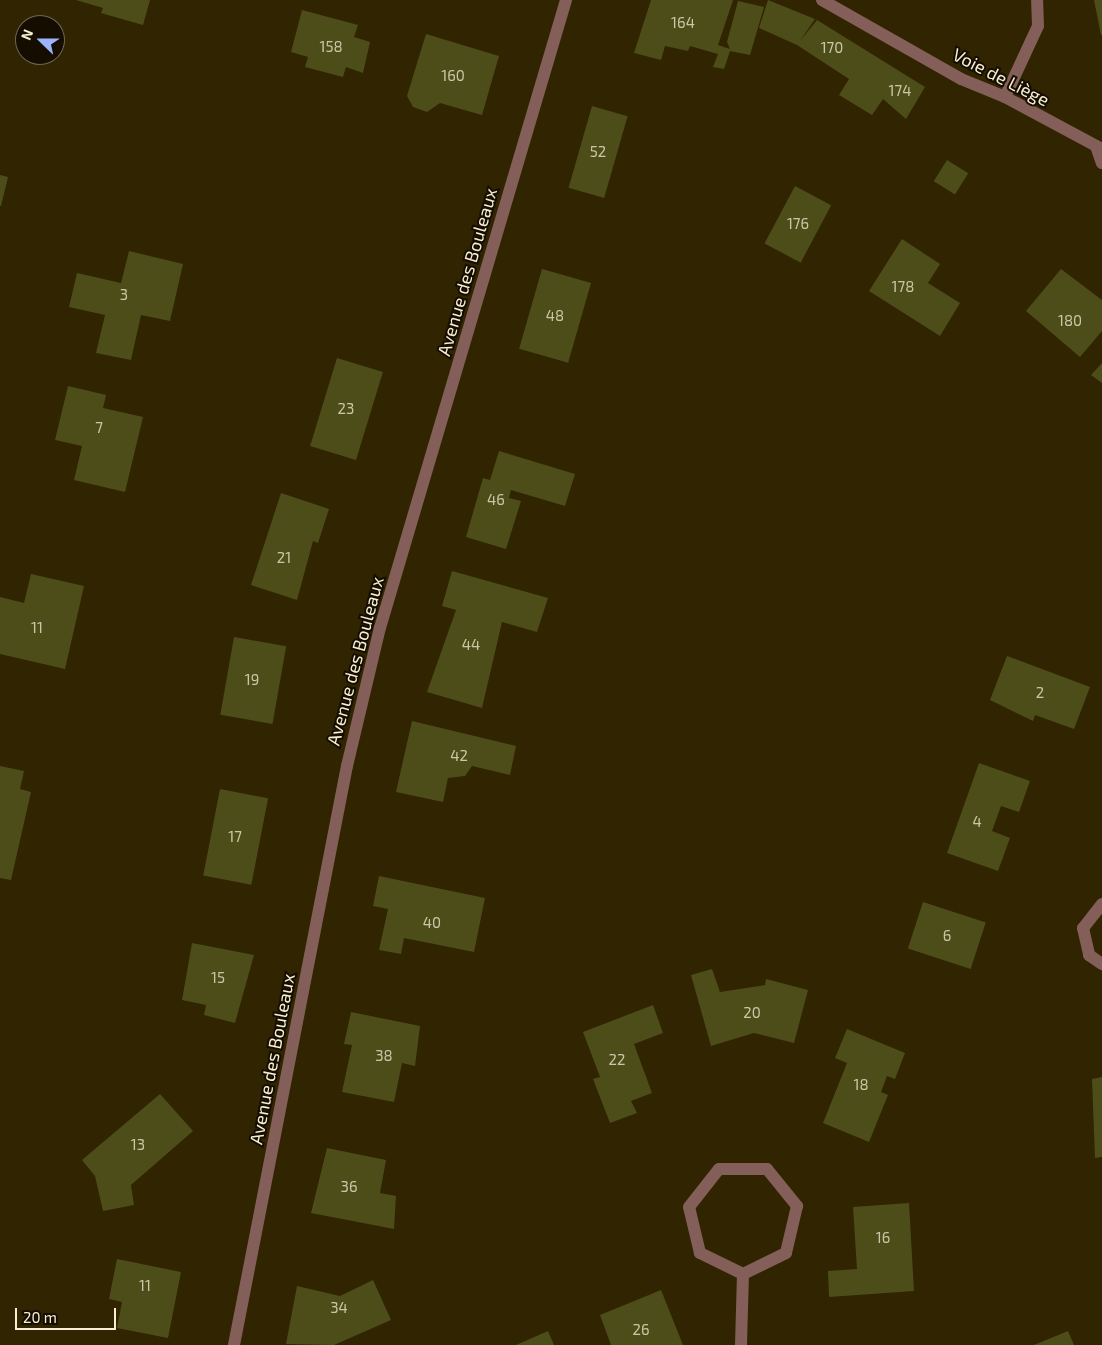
<!DOCTYPE html>
<meta charset="utf-8">
<style>
body{margin:0}
#map{position:relative;width:1102px;height:1345px;overflow:hidden;background:#312400;font-family:"Exo 2",sans-serif}
div>[style]{position:absolute}
[style*='--x']{left:calc(var(--x)*1px);top:calc(var(--y)*1px);width:calc(var(--w)*1px);rotate:calc(var(--a)*1deg)}
.building>*{inset:0;background:#4d4d1a;transform-origin:0 0}
.minor>*{height:12px;margin:-6px;padding:0 6px;transform-origin:6px;border-radius:6px;background:#845f59}
span{translate:-50% -50%;white-space:nowrap;text-align:center;line-height:1.15;-webkit-text-stroke:4px #150e00;paint-order:stroke}
.number-label{font-size:15px;color:#cdc6a6}
.number-label span{-webkit-text-stroke-width:0}
.street-label{font-size:18px;color:#f8eed4}
.north{position:absolute;left:15px;top:15px;width:50px;height:50px;box-sizing:border-box;background:#150e00;border:1px solid #706855;border-radius:50%;rotate:292deg;font-size:14px;font-weight:700;line-height:20px;text-align:center;color:#f8eed4}
.north::after{content:'';display:block;margin:auto;width:18px;height:22px;background:#9bb5fd;clip-path:polygon(50% 0,100% 100%,50% 72%,0 100%)}
.scale{position:absolute;left:15px;top:1308px;width:101px;height:22px;box-sizing:border-box;border:2px solid #f8eed4;border-top:0;padding-left:6px;font-size:15px;line-height:18px;white-space:nowrap;color:#f8eed4;-webkit-text-stroke:4px #150e00;paint-order:stroke}
</style>
<div id="map">
<div class="building">
<div style="clip-path:polygon(76px 0,150px 0,143px 25px,101px 13px,103px 8px)"></div>
<div style="clip-path:polygon(651px 0,733px 0,718px 45px,730px 49px,727px 42px,738px 1px,764px 7px,750px 55px,730px 51px,724px 69px,713px 67px,718px 54px,690px 46px,688px 51px,665px 46px,661px 60px,634px 53px)"></div>
<div style="clip-path:polygon(768px 0,815px 19px,800px 41px,817px 20px,925px 87px,906px 119px,883px 99px,872px 115px,839px 95px,849px 79px,797px 45px,759px 28px)"></div>
<div style="clip-path:polygon(1094px 0,1102px 0,1102px 35px,1101px 35px)"></div>
<div style="clip-path:polygon(302px 10px,358px 25px,354px 37px,370px 42px,363px 73px,346px 67px,343px 77px,305px 67px,308px 57px,291px 52px)"></div>
<div style="clip-path:polygon(426px 34px,499px 56px,482px 115px,440px 103px,427px 112px,413px 107px,407px 96px)"></div>
<div style="left:592px;top:106px;width:37px;height:85px;rotate:16deg"></div>
<div style="left:947px;top:160px;width:25px;height:25px;rotate:32deg"></div>
<div style="clip-path:polygon(0 175px,8px 177px,1px 206px,0 206px)"></div>
<div style="left:795px;top:186px;width:41px;height:65px;rotate:28deg"></div>
<div style="clip-path:polygon(902px 239px,940px 264px,928px 283px,960px 303px,940px 336px,869px 291px)"></div>
<div style="clip-path:polygon(129px 251px,183px 264px,170px 321px,141px 315px,131px 360px,96px 353px,105px 315px,69px 307px,77px 273px,121px 283px)"></div>
<div style="left:542px;top:269px;width:51px;height:83px;rotate:16deg"></div>
<div style="clip-path:polygon(1061px 269px,1102px 300px,1102px 331px,1080px 357px,1026px 311px)"></div>
<div style="left:337px;top:358px;width:48px;height:92px;rotate:17deg"></div>
<div style="clip-path:polygon(1102px 363px,1102px 383px,1091px 375px)"></div>
<div style="clip-path:polygon(68px 386px,106px 395px,103px 408px,143px 417px,125px 492px,74px 480px,82px 446px,55px 440px)"></div>
<div style="clip-path:polygon(499px 451px,575px 474px,565px 506px,511px 490px,509px 498px,521px 501px,506px 549px,466px 537px,483px 478px,490px 480px)"></div>
<div style="clip-path:polygon(281px 493px,329px 509px,318px 543px,313px 541px,297px 600px,251px 585px)"></div>
<div style="clip-path:polygon(452px 571px,548px 598px,537px 632px,502px 622px,482px 708px,427px 692px,456px 610px,442px 606px)"></div>
<div style="clip-path:polygon(31px 574px,84px 586px,65px 669px,0 654px,0 597px,24px 603px)"></div>
<div style="left:234px;top:637px;width:53px;height:79px;rotate:10deg"></div>
<div style="clip-path:polygon(1007px 656px,1090px 687px,1074px 729px,1035px 715px,1033px 721px,990px 700px)"></div>
<div style="clip-path:polygon(412px 721px,516px 746px,510px 775px,472px 766px,465px 776px,448px 778px,443px 802px,396px 792px)"></div>
<div style="clip-path:polygon(979px 763px,1030px 781px,1019px 812px,1001px 806px,992px 831px,1010px 838px,998px 871px,947px 853px)"></div>
<div style="clip-path:polygon(0 766px,24px 771px,20px 789px,31px 792px,11px 880px,0 878px)"></div>
<div style="left:220px;top:789px;width:49px;height:88px;rotate:11deg"></div>
<div style="clip-path:polygon(379px 876px,485px 898px,474px 952px,404px 938px,401px 954px,379px 950px,388px 909px,373px 906px)"></div>
<div style="left:923px;top:902px;width:66px;height:49px;rotate:18deg"></div>
<div style="clip-path:polygon(192px 943px,254px 955px,235px 1023px,204px 1015px,206px 1005px,182px 1000px)"></div>
<div style="clip-path:polygon(712px 969px,720px 992px,765px 985px,766px 979px,808px 990px,794px 1043px,754px 1033px,711px 1046px,691px 975px)"></div>
<div style="clip-path:polygon(653px 1005px,663px 1033px,634px 1044px,652px 1093px,631px 1101px,637px 1113px,610px 1123px,593px 1079px,600px 1077px,583px 1032px)"></div>
<div style="clip-path:polygon(351px 1012px,420px 1026px,415px 1066px,402px 1063px,394px 1102px,342px 1092px,352px 1045px,344px 1044px)"></div>
<div style="clip-path:polygon(847px 1029px,905px 1053px,895px 1079px,887px 1076px,881px 1092px,888px 1095px,869px 1142px,823px 1123px,847px 1063px,835px 1058px)"></div>
<div style="clip-path:polygon(1102px 1077px,1102px 1157px,1095px 1158px,1092px 1079px)"></div>
<div style="clip-path:polygon(160px 1094px,193px 1131px,131px 1185px,134px 1205px,103px 1211px,95px 1176px,82px 1160px)"></div>
<div style="clip-path:polygon(327px 1148px,386px 1160px,380px 1193px,396px 1196px,394px 1229px,311px 1213px)"></div>
<div style="clip-path:polygon(909px 1203px,914px 1291px,829px 1297px,828px 1271px,857px 1269px,853px 1207px)"></div>
<div style="clip-path:polygon(117px 1259px,181px 1272px,168px 1338px,117px 1328px,122px 1302px,109px 1299px)"></div>
<div style="clip-path:polygon(373px 1280px,391px 1320px,334px 1345px,286px 1344px,297px 1286px,340px 1296px)"></div>
<div style="clip-path:polygon(661px 1290px,683px 1345px,611px 1345px,600px 1315px)"></div>
<div style="clip-path:polygon(548px 1331px,554px 1345px,516px 1345px)"></div>
<div style="clip-path:polygon(1068px 1331px,1074px 1345px,1034px 1345px)"></div>
</div>
<div class="minor">
<div style="--x:822;--y:0;--w:160;--a:29.6"></div>
<div style="--x:961;--y:79;--w:48;--a:22.2"></div>
<div style="--x:1005;--y:97;--w:110;--a:28.2"></div>
<div style="--x:1005;--y:97;--w:78;--a:-65.1"></div>
<div style="--x:1038;--y:26;--w:26;--a:-92"></div>
<div style="--x:1096;--y:146;--w:18;--a:71"></div>
<div style="--x:1102;--y:904;--w:31;--a:128"></div>
<div style="--x:1083;--y:928;--w:28;--a:77"></div>
<div style="--x:1089;--y:955;--w:16;--a:35"></div>
<div style="--x:719;--y:1169;--w:48;--a:0"></div>
<div style="--x:767;--y:1169;--w:48;--a:51"></div>
<div style="--x:797;--y:1206;--w:48;--a:103.2"></div>
<div style="--x:786;--y:1253;--w:48;--a:154"></div>
<div style="--x:743;--y:1274;--w:48;--a:-154"></div>
<div style="--x:700;--y:1253;--w:47;--a:-103.4"></div>
<div style="--x:689;--y:1207;--w:48;--a:-51.7"></div>
<div style="--x:234;--y:1345;--w:590;--a:-78.96"></div>
<div style="--x:347;--y:766;--w:142;--a:-76.6"></div>
<div style="--x:380;--y:628;--w:655;--a:-73.5"></div>
<div style="--x:741;--y:1345;--w:71;--a:-88.4"></div>
</div>
<div class="number-label">
<span style="left:683px;top:23px">164</span>
<span style="left:331px;top:47px">158</span>
<span style="left:832px;top:48px">170</span>
<span style="left:453px;top:76px">160</span>
<span style="left:900px;top:91px">174</span>
<span style="left:598px;top:152px">52</span>
<span style="left:798px;top:224px">176</span>
<span style="left:903px;top:287px">178</span>
<span style="left:124px;top:295px">3</span>
<span style="left:555px;top:316px">48</span>
<span style="left:1070px;top:321px">180</span>
<span style="left:346px;top:409px">23</span>
<span style="left:99px;top:428px">7</span>
<span style="left:496px;top:500px">46</span>
<span style="left:284px;top:558px">21</span>
<span style="left:37px;top:628px">11</span>
<span style="left:471px;top:645px">44</span>
<span style="left:252px;top:680px">19</span>
<span style="left:1040px;top:693px">2</span>
<span style="left:459px;top:756px">42</span>
<span style="left:977px;top:822px">4</span>
<span style="left:235px;top:837px">17</span>
<span style="left:432px;top:923px">40</span>
<span style="left:947px;top:936px">6</span>
<span style="left:218px;top:978px">15</span>
<span style="left:752px;top:1013px">20</span>
<span style="left:384px;top:1056px">38</span>
<span style="left:617px;top:1060px">22</span>
<span style="left:861px;top:1085px">18</span>
<span style="left:138px;top:1145px">13</span>
<span style="left:349px;top:1187px">36</span>
<span style="left:883px;top:1238px">16</span>
<span style="left:145px;top:1286px">11</span>
<span style="left:339px;top:1308px">34</span>
<span style="left:641px;top:1330px">26</span>
</div>
<div class="street-label">
<span style="left:1001px;top:77px;rotate:27deg">Voie de Liège</span>
<span style="left:467px;top:272px;rotate:-74deg">Avenue des Bouleaux</span>
<span style="left:355px;top:661px;rotate:-75deg">Avenue des Bouleaux</span>
<span style="left:272px;top:1059px;rotate:-79deg">Avenue des Bouleaux</span>
</div>
<div class="north">N</div>
<div class="scale">20 m</div>
</div>
